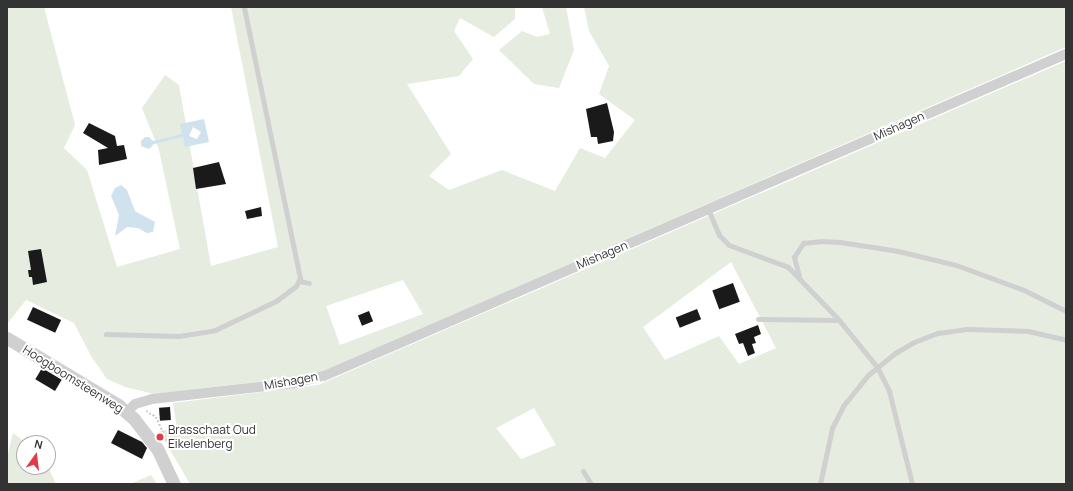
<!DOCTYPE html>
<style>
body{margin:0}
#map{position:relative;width:1073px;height:491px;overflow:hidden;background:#fff;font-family:Manrope,sans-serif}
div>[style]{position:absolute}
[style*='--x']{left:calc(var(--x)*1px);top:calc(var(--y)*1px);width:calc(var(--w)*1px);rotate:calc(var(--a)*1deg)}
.green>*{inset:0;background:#e6ecdf}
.water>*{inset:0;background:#cfe2ee}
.building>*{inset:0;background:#1a1a1a;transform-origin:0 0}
.path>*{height:1.5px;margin-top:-0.75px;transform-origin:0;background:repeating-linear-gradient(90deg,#cdcdcd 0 2px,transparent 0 4px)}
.service>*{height:5px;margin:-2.5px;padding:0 2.5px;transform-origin:2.5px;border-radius:2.5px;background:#d0d0d0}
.minor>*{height:10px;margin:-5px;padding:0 5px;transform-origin:5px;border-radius:5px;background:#d0d0d0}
.tertiary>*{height:13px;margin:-6.5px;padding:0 6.5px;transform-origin:6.5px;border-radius:6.5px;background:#d0d0d0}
.dots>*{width:11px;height:11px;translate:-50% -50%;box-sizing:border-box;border:2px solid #fff;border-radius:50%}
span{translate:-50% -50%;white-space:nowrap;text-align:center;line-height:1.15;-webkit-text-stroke:4px #fff;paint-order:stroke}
.street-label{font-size:12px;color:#333}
.poi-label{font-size:12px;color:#333}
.left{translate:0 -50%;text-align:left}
.frame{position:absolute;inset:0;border:8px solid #333;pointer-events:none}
.north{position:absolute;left:16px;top:435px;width:40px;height:40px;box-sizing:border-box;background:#fff;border:1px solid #adadad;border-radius:50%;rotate:14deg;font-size:11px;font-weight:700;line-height:16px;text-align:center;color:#333}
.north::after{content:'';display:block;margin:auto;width:14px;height:18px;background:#e63946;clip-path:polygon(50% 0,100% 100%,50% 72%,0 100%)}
</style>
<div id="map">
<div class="green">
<div style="clip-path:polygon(evenodd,7px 7px,44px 7px,75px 125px,64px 148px,87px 170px,117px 267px,180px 249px,159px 150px,142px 108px,165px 75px,179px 85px,211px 266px,278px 247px,231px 7px,515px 7px,515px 19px,494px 37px,460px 18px,454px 31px,473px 59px,459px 76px,407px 84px,451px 154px,429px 176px,449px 190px,502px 170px,555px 191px,580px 148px,605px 158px,635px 120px,599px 94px,609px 66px,589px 31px,584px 7px,1066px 7px,1066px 47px,315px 375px,154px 394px,125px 387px,107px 379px,91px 356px,74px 323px,26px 300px,7px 324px,7px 7px,403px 280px,423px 314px,340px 345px,326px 306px,403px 280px)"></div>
<div style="clip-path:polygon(542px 7px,566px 7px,574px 50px,559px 88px,534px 84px,499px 50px,522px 31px,537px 37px,550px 34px)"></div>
<div style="clip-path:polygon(evenodd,1066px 61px,1066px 484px,190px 484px,159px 431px,177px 428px,173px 403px,318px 385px,1066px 61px,731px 262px,776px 348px,739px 364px,719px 336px,665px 360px,643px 327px,731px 262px,1066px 61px,534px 408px,556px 445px,521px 459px,496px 428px,534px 408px)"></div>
<div style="clip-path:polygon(13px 433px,26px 443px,24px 467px,48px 467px,56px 484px,7px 484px,7px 458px)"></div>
<div style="clip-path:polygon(151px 475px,157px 484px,130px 484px)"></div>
</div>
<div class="water">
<div style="clip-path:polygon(evenodd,204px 119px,209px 142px,185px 147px,183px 137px,154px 144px,149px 149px,141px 146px,141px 141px,145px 137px,149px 137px,153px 141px,182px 134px,180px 124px,204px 119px,193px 127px,201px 132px,197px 139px,189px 136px,193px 127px)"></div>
<div style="clip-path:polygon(121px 185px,127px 190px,135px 211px,155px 222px,153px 232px,147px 233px,138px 228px,127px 227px,115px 236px,119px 215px,111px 196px,115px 188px)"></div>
</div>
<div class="building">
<div style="clip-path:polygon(607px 103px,614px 132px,613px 141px,598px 144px,597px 137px,591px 137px,586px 109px)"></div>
<div style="clip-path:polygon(89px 123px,115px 136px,117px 146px,124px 145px,127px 159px,99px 165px,98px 150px,108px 148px,83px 133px)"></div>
<div style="clip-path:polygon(219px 162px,226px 184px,196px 189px,193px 168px)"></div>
<div style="clip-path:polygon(261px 207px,262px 216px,247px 219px,245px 211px)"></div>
<div style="clip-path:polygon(41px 249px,47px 282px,33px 285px,32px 277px,29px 277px,28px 270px,31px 270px,28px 251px)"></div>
<div style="left:733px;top:283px;width:20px;height:22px;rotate:70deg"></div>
<div style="left:33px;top:307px;width:31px;height:14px;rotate:25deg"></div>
<div style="left:697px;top:309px;width:11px;height:23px;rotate:68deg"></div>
<div style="left:369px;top:311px;width:11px;height:12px;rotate:68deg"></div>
<div style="clip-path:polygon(758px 325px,761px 334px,754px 337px,756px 343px,752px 344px,755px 353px,748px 356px,743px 343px,739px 344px,735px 334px)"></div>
<div style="left:42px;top:368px;width:23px;height:13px;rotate:31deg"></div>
<div style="left:170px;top:407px;width:13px;height:11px;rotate:86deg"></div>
<div style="clip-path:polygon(118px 430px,142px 442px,147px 448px,142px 459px,111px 443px)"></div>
</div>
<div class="path">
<div style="--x:146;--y:411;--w:12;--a:31"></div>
<div style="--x:156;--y:417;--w:29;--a:65"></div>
</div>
<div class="service">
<div style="--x:708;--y:209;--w:28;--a:67"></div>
<div style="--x:719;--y:235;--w:14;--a:45"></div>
<div style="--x:729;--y:245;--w:63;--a:20.4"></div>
<div style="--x:788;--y:267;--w:74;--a:46.1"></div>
<div style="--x:799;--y:276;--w:20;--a:-105"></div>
<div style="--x:794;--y:257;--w:17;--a:-57"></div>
<div style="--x:803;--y:243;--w:19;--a:-6"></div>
<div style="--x:822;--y:241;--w:18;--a:3"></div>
<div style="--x:840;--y:242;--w:59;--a:8.8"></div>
<div style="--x:898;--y:251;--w:60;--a:13.6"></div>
<div style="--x:956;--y:265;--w:72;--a:20.2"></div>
<div style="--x:1024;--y:290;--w:47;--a:26.6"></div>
<div style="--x:299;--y:281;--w:10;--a:11"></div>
<div style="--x:758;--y:319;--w:81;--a:0.7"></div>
<div style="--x:839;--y:320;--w:60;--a:51"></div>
<div style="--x:877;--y:367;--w:27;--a:63"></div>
<div style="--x:889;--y:391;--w:96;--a:76.1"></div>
<div style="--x:106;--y:334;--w:73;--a:1.6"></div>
<div style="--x:179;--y:336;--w:36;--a:-9"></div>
<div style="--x:215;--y:330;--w:68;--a:-25.4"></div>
<div style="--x:276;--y:301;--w:25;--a:-37"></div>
<div style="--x:296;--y:286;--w:9;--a:-63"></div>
<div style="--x:300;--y:278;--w:277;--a:-101.7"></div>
<div style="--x:583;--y:471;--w:15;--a:58"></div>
<div style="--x:820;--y:484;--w:57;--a:-77.9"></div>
<div style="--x:832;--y:428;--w:25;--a:-63"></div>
<div style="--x:843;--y:406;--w:40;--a:-51"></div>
<div style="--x:868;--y:375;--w:35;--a:-39"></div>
<div style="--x:895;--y:353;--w:22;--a:-30"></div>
<div style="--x:914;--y:342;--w:26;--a:-21"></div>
<div style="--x:938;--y:333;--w:28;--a:-8"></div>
<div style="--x:966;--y:329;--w:62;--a:1.8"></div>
<div style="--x:1028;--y:331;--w:39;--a:13"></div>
</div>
<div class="minor">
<div style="--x:127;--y:412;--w:11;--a:-45"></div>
<div style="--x:135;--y:404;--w:18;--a:-16"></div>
<div style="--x:152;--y:399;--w:144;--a:-6.4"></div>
<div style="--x:295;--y:383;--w:30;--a:-14"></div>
<div style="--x:324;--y:376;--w:809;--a:-23.46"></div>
</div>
<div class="tertiary">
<div style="--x:7;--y:338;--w:130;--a:31.1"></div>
<div style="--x:118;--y:405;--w:21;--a:41"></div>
<div style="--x:134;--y:419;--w:37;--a:52"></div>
<div style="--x:157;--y:448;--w:40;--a:65"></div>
</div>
<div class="dots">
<div style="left:160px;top:437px;background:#e63946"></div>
</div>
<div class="street-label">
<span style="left:899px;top:126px;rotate:-24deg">Mishagen</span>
<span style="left:602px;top:255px;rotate:-23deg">Mishagen</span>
<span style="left:73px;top:379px;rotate:32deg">Hoogboomsteenweg</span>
<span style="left:291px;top:381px;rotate:-10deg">Mishagen</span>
</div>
<div class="poi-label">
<span class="left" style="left:168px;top:437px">Brasschaat Oud<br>Eikelenberg</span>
</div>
<div class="frame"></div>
<div class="north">N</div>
</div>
